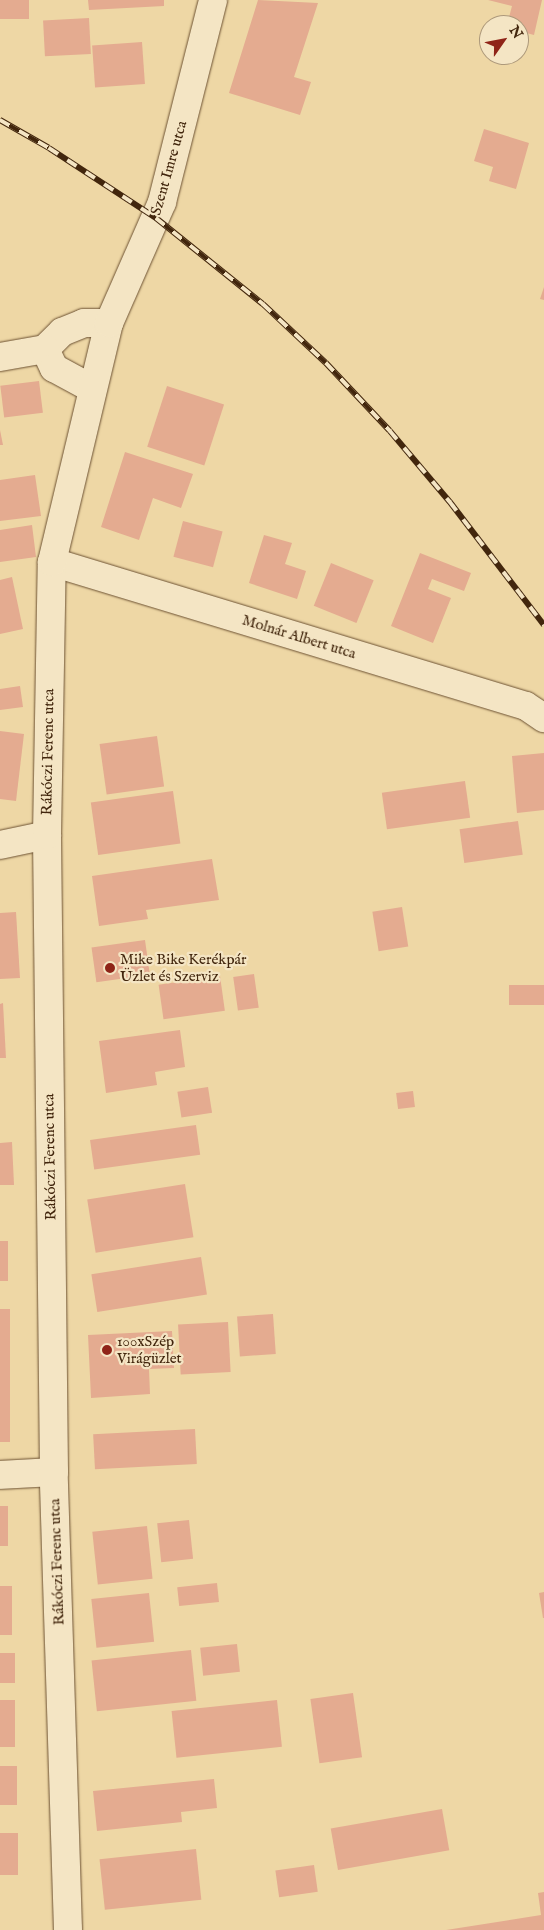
<!DOCTYPE html>
<meta charset="utf-8">
<style>
body{margin:0}
#map{position:relative;width:544px;height:1930px;overflow:hidden;background:#eed7a5;font-family:"IM FELL English",serif}
div>[style]{position:absolute}
[style*='--x']{left:calc(var(--x)*1px);top:calc(var(--y)*1px);width:calc(var(--w)*1px);rotate:calc(var(--a)*1deg)}
.building>*{inset:0;background:#e4ab90;transform-origin:0 0}
.roads{filter:drop-shadow(0 0 1px #6d5233) drop-shadow(0 0 1px #6d5233)}
.minor>*{height:28px;margin:-14px;padding:0 14px;transform-origin:14px;border-radius:14px;background:#f4e5c4}
.rail>*{height:5.5px;margin-top:-2.75px;transform-origin:0;background:repeating-linear-gradient(90deg,#f4e5c4 0 11px,#42260d 0 22px);box-sizing:border-box;border-block:1px solid #42260d}
.dots>*{width:14px;height:14px;translate:-50% -50%;box-sizing:border-box;border:2px solid #f4e5c4;border-radius:50%}
span{translate:-50% -50%;white-space:nowrap;text-align:center;line-height:1.15;-webkit-text-stroke:4.5px #f4e5c4;paint-order:stroke}
.street-label{font-size:15px;color:#42260d}
.poi-label{font-size:15px;color:#42260d}
.left{translate:0 -50%;text-align:left}
.north{position:absolute;left:479px;top:15px;width:50px;height:50px;box-sizing:border-box;background:#f4e5c4;border:1px solid #ad997b;border-radius:50%;rotate:57deg;font-size:14px;font-weight:700;line-height:20px;text-align:center;color:#42260d}
.north::after{content:'';display:block;margin:auto;width:18px;height:22px;background:#8f2418;clip-path:polygon(50% 0,100% 100%,50% 72%,0 100%)}
</style>
<div id="map">
<div class="building">
<div style="left:0;top:0;width:29px;height:19px"></div>
<div style="clip-path:polygon(88px 0,164px 0,164px 6px,89px 10px)"></div>
<div style="clip-path:polygon(258px 0,318px 3px,294px 77px,311px 82px,300px 115px,229px 93px)"></div>
<div style="clip-path:polygon(488px 0,542px 0,534px 35px,519px 31px,519px 25px,507px 25px,512px 6px)"></div>
<div style="left:89px;top:18px;width:36px;height:46px;rotate:87deg"></div>
<div style="left:142px;top:42px;width:42px;height:50px;rotate:86deg"></div>
<div style="clip-path:polygon(484px 129px,529px 143px,516px 189px,489px 181px,493px 167px,474px 161px)"></div>
<div style="clip-path:polygon(544px 287px,544px 300px,540px 299px)"></div>
<div style="left:39px;top:381px;width:32px;height:39px;rotate:83deg"></div>
<div style="left:167px;top:386px;width:60px;height:64px;rotate:18deg"></div>
<div style="clip-path:polygon(0 430px,3px 445px,0 445px)"></div>
<div style="clip-path:polygon(125px 452px,193px 474px,181px 508px,153px 498px,139px 540px,101px 527px)"></div>
<div style="clip-path:polygon(35px 475px,41px 516px,0 521px,0 480px)"></div>
<div style="left:183px;top:521px;width:41px;height:37px;rotate:15deg"></div>
<div style="clip-path:polygon(32px 525px,36px 557px,0 562px,0 530px)"></div>
<div style="clip-path:polygon(264px 535px,292px 543px,285px 564px,306px 571px,297px 599px,249px 583px)"></div>
<div style="clip-path:polygon(420px 553px,471px 573px,464px 591px,432px 579px,428px 589px,451px 598px,433px 643px,391px 626px)"></div>
<div style="left:331px;top:563px;width:46px;height:46px;rotate:22deg"></div>
<div style="clip-path:polygon(12px 577px,23px 629px,0 634px,0 580px)"></div>
<div style="clip-path:polygon(20px 686px,23px 707px,0 710px,0 689px)"></div>
<div style="clip-path:polygon(0 731px,24px 734px,16px 801px,0 799px)"></div>
<div style="left:157px;top:736px;width:51px;height:58px;rotate:82deg"></div>
<div style="clip-path:polygon(544px 753px,544px 810px,517px 813px,512px 756px)"></div>
<div style="left:465px;top:781px;width:37px;height:84px;rotate:82deg"></div>
<div style="left:173px;top:791px;width:53px;height:83px;rotate:82deg"></div>
<div style="left:518px;top:821px;width:34px;height:59px;rotate:82deg"></div>
<div style="clip-path:polygon(212px 859px,219px 900px,146px 910px,148px 919px,99px 926px,92px 876px)"></div>
<div style="left:402px;top:907px;width:40px;height:30px;rotate:81deg"></div>
<div style="clip-path:polygon(16px 912px,20px 978px,0 979px,0 913px)"></div>
<div style="left:145px;top:940px;width:35px;height:54px;rotate:82deg"></div>
<div style="left:254px;top:974px;width:34px;height:21px;rotate:82deg"></div>
<div style="left:220px;top:976px;width:35px;height:62px;rotate:82deg"></div>
<div style="left:544px;top:985px;width:20px;height:35px;rotate:90deg"></div>
<div style="clip-path:polygon(3px 1003px,6px 1058px,0 1058px,0 1004px)"></div>
<div style="clip-path:polygon(180px 1030px,185px 1067px,155px 1072px,157px 1085px,106px 1093px,99px 1041px)"></div>
<div style="left:208px;top:1087px;width:26px;height:31px;rotate:81deg"></div>
<div style="left:413px;top:1091px;width:16px;height:17px;rotate:83deg"></div>
<div style="left:196px;top:1125px;width:30px;height:107px;rotate:82deg"></div>
<div style="clip-path:polygon(12px 1142px,14px 1185px,0 1185px,0 1143px)"></div>
<div style="left:185px;top:1184px;width:54px;height:99px;rotate:81deg"></div>
<div style="left:0;top:1241px;width:8px;height:40px"></div>
<div style="left:201px;top:1257px;width:38px;height:111px;rotate:81deg"></div>
<div style="left:0;top:1309px;width:10px;height:133px"></div>
<div style="left:273px;top:1314px;width:40px;height:36px;rotate:86deg"></div>
<div style="left:228px;top:1322px;width:50px;height:50px;rotate:87deg"></div>
<div style="clip-path:polygon(172px 1331px,174px 1368px,149px 1369px,150px 1394px,91px 1398px,88px 1335px)"></div>
<div style="left:195px;top:1429px;width:35px;height:102px;rotate:87deg"></div>
<div style="left:0;top:1506px;width:8px;height:40px"></div>
<div style="left:189px;top:1520px;width:39px;height:32px;rotate:84deg"></div>
<div style="left:147px;top:1526px;width:53px;height:55px;rotate:84deg"></div>
<div style="left:217px;top:1583px;width:19px;height:40px;rotate:84deg"></div>
<div style="left:0;top:1586px;width:12px;height:49px"></div>
<div style="clip-path:polygon(544px 1592px,544px 1618px,543px 1618px,539px 1593px)"></div>
<div style="left:149px;top:1593px;width:49px;height:58px;rotate:84deg"></div>
<div style="left:237px;top:1644px;width:28px;height:37px;rotate:84deg"></div>
<div style="left:191px;top:1650px;width:51px;height:100px;rotate:84deg"></div>
<div style="left:0;top:1653px;width:15px;height:30px"></div>
<div style="left:353px;top:1693px;width:65px;height:43px;rotate:82deg"></div>
<div style="left:0;top:1700px;width:15px;height:47px"></div>
<div style="left:277px;top:1700px;width:47px;height:106px;rotate:84deg"></div>
<div style="left:0;top:1766px;width:17px;height:39px"></div>
<div style="clip-path:polygon(214px 1779px,217px 1808px,181px 1812px,182px 1822px,97px 1831px,93px 1791px)"></div>
<div style="left:442px;top:1809px;width:42px;height:113px;rotate:80deg"></div>
<div style="left:0;top:1833px;width:18px;height:42px"></div>
<div style="left:196px;top:1849px;width:51px;height:97px;rotate:84deg"></div>
<div style="left:314px;top:1865px;width:27px;height:39px;rotate:82deg"></div>
<div style="clip-path:polygon(544px 1892px,544px 1930px,446px 1930px,541px 1915px,538px 1893px)"></div>
</div>
<div class="roads">
<div class="minor">
<div style="--x:45;--y:349;--w:24;--a:-45"></div>
<div style="--x:62;--y:332;--w:24;--a:-22"></div>
<div style="--x:84;--y:323;--w:25;--a:0"></div>
<div style="--x:0;--y:357;--w:46;--a:-10.1"></div>
<div style="--x:45;--y:349;--w:21;--a:65"></div>
<div style="--x:54;--y:368;--w:42;--a:28.4"></div>
<div style="--x:52;--y:562;--w:495;--a:16.9"></div>
<div style="--x:526;--y:706;--w:22;--a:34"></div>
<div style="--x:0;--y:845;--w:48;--a:-12"></div>
<div style="--x:0;--y:1475;--w:54;--a:-3.2"></div>
<div style="--x:68;--y:1930;--w:458;--a:-91.8"></div>
<div style="--x:54;--y:1472;--w:637;--a:-90.63"></div>
<div style="--x:47;--y:835;--w:273;--a:-89"></div>
<div style="--x:52;--y:562;--w:246;--a:-76.6"></div>
<div style="--x:109;--y:323;--w:132;--a:-66.3"></div>
<div style="--x:162;--y:202;--w:208;--a:-75.8"></div>
</div>
</div>
<div class="rail">
<div style="--x:0;--y:120;--w:56;--a:29.7"></div>
<div style="--x:49;--y:148;--w:128;--a:33.2"></div>
<div style="--x:156;--y:218;--w:137;--a:38.8"></div>
<div style="--x:263;--y:304;--w:86;--a:43.1"></div>
<div style="--x:326;--y:363;--w:93;--a:46.7"></div>
<div style="--x:390;--y:431;--w:93;--a:49.8"></div>
<div style="--x:450;--y:502;--w:155;--a:52.6"></div>
</div>
<div class="dots">
<div style="left:110px;top:968px;background:#8f2418"></div>
<div style="left:107px;top:1350px;background:#8f2418"></div>
</div>
<div class="street-label">
<span style="left:169px;top:168px;rotate:-74deg">Szent Imre utca</span>
<span style="left:299px;top:637px;rotate:17deg">Molnár Albert utca</span>
<span style="left:48px;top:752px;rotate:-89deg">Rákóczi Ferenc utca</span>
<span style="left:50px;top:1157px;rotate:-91deg">Rákóczi Ferenc utca</span>
<span style="left:57px;top:1562px;rotate:-92deg">Rákóczi Ferenc utca</span>
</div>
<div class="poi-label">
<span class="left" style="left:120px;top:968px">Mike Bike Kerékpár<br>Üzlet és Szerviz</span>
<span class="left" style="left:117px;top:1350px">100xSzép<br>Virágüzlet</span>
</div>
<div class="north">N</div>
</div>
